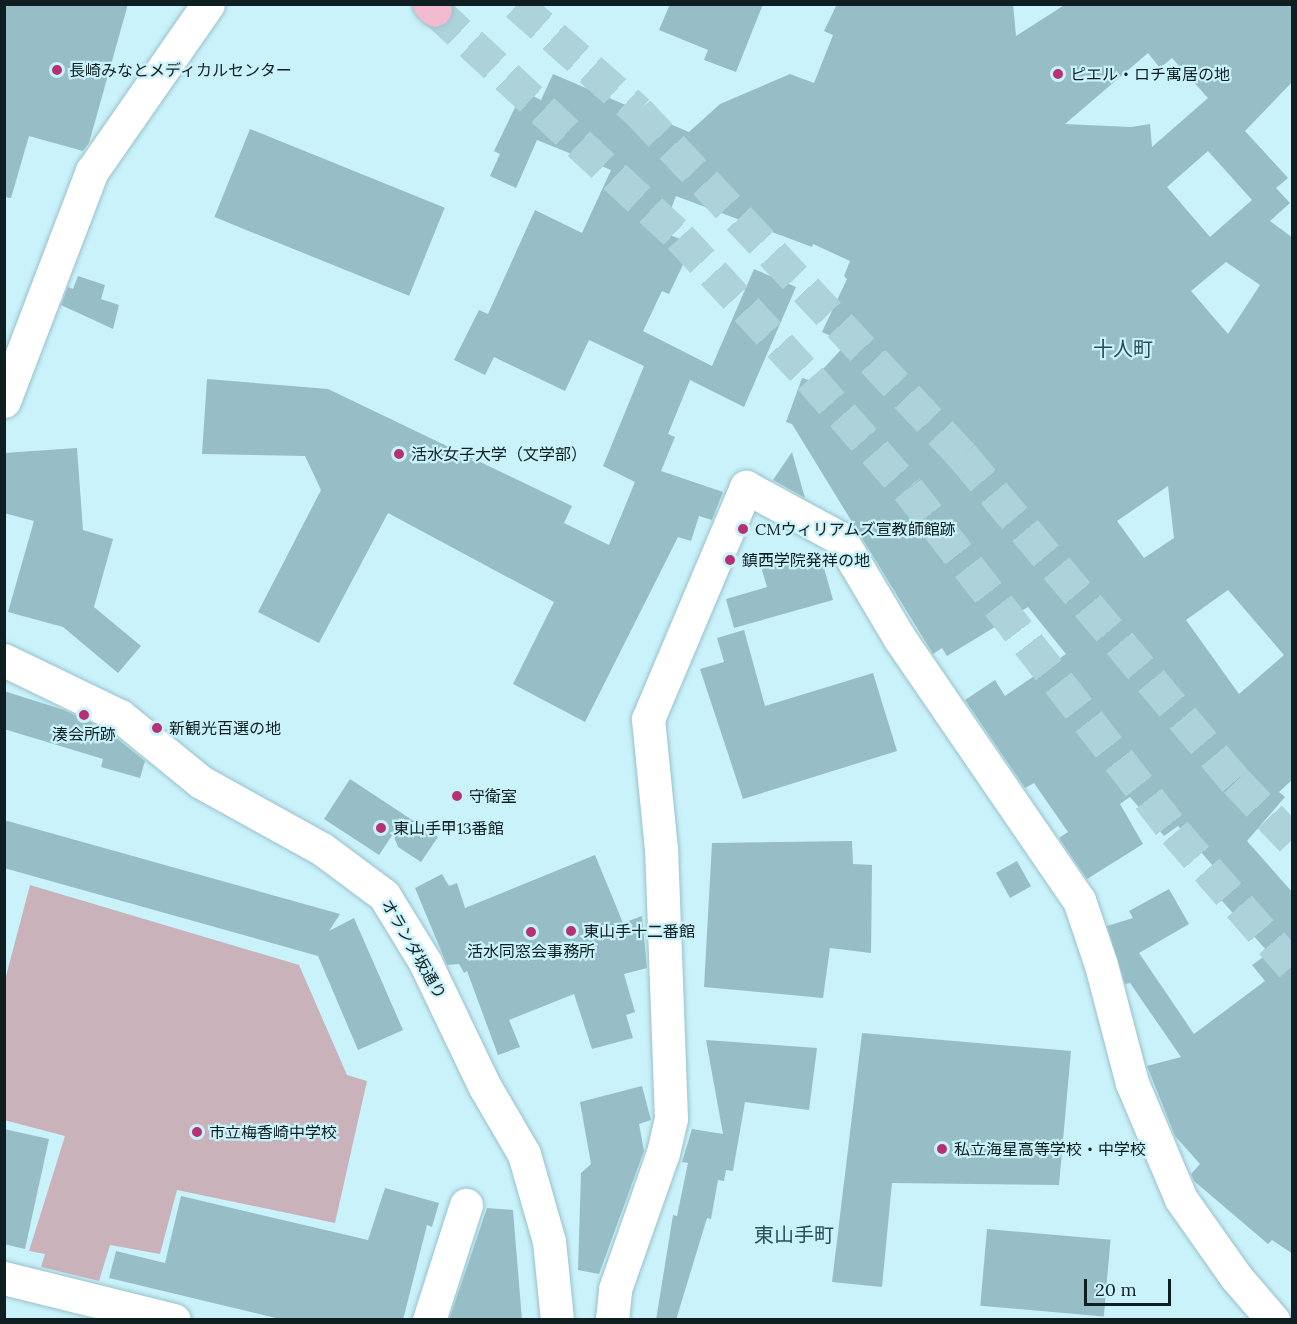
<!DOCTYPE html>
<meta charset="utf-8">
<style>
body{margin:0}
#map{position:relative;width:1297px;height:1324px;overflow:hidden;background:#caf2fb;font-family:Lora,"Noto Sans JP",serif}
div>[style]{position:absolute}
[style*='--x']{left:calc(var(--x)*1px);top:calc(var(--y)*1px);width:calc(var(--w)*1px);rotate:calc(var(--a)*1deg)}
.green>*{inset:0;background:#cab2ba}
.building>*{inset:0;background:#97bec6;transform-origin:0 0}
.motorway-tunnel>*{height:33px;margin-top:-16.5px;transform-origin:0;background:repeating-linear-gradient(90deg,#aed2da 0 33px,transparent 0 49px)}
.roads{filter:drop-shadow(0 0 2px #9ac1ca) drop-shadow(0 0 2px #9ac1ca)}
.minor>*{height:33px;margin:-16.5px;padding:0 16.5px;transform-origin:16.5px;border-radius:16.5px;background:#fff}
.tertiary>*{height:33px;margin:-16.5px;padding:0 16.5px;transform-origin:16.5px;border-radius:16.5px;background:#fff}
.motorway>*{height:33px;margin:-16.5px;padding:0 16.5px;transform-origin:16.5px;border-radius:16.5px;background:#f3bbcf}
.dots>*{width:16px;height:16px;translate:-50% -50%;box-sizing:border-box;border:3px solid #caf2fb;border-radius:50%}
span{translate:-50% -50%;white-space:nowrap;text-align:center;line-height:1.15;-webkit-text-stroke:4.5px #caf2fb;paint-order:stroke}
.poi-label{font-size:16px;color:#0f1e21}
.left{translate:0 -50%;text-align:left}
.street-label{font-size:16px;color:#0f1e21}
.quarter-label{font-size:20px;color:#2a4e56}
.frame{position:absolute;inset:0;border:6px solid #0f1e21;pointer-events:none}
.scale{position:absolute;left:1084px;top:1279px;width:87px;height:27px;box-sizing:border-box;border:3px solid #0f1e21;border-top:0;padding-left:8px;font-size:18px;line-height:21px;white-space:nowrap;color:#0f1e21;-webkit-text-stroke:4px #caf2fb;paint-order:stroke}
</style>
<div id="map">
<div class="green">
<div style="clip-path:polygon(30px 885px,299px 965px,347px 1075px,367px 1081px,335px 1223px,177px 1190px,160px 1254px,110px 1245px,99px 1281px,41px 1267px,45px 1254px,29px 1251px,65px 1136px,4px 1120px,5px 980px)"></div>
</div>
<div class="building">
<div style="clip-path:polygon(4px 4px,128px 4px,89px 143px,83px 151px,29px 136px,11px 198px,4px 197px)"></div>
<div style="clip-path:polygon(670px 4px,763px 4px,736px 72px,704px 60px,708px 50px,659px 30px)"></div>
<div style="clip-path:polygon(evenodd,837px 4px,1013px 4px,1016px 36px,1066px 4px,1293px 4px,1293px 81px,1245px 131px,1288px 178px,1276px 188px,1290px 203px,1270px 221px,1293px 238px,1293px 779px,1279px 792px,1285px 797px,1247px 841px,1293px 893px,1293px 941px,1283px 949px,1293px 959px,1293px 1254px,1272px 1240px,1268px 1244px,1194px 1181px,1191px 1174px,1200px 1164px,1175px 1136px,1147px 1066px,1181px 1057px,1130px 983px,1125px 984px,1107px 926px,1133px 918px,1129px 911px,1169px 889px,1189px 924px,1139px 953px,1194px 1034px,1265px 981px,1252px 965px,1269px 953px,1214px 892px,1229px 884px,1178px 826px,1164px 836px,1130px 797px,1120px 804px,1143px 844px,1087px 879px,1059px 838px,1068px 832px,1034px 783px,1025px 788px,965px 700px,995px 680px,1005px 696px,1066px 654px,1028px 607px,947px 656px,942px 648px,933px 654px,792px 424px,786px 422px,802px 378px,812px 381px,847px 343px,822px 332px,847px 279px,844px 276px,850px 261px,813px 244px,812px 247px,676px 196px,662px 232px,693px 244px,669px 294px,662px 291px,643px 331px,712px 366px,754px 269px,796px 287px,744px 407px,690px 380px,668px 434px,675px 437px,661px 471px,723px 492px,712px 520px,699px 516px,691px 541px,678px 537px,585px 722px,513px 684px,554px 602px,388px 513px,319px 643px,258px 612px,321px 490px,305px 456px,202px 454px,207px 379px,328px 389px,572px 506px,564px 523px,609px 545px,635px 482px,603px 466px,644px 366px,589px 340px,565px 391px,494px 357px,485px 375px,454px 360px,479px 310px,488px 314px,535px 210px,582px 233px,611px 170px,537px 140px,516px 188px,490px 176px,500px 154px,494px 151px,523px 91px,541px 100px,553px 74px,689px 132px,720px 104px,790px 74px,814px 83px,833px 35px,824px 31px,837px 4px,1148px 53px,1160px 68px,1172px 58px,1208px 98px,1152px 147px,1150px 124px,1131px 127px,1065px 124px,1148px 53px,837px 4px,1208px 151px,1252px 200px,1210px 237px,1167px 187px,1208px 151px,837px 4px,1226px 262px,1260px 285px,1228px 334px,1191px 291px,1226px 262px,837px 4px,1168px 486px,1174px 538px,1144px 558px,1117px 521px,1168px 486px,837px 4px,1228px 590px,1284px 655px,1239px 694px,1186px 620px,1228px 590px)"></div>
<div style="left:250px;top:129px;width:210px;height:95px;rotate:22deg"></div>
<div style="clip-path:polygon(78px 276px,105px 285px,101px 299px,119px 305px,113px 329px,61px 305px,68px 287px,73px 289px)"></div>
<div style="clip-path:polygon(77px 448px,83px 530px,113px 539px,94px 607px,141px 646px,118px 673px,63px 627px,8px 612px,34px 521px,4px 513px,4px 453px)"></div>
<div style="clip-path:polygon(792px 452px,805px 498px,773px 480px)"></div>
<div style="clip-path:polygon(819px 550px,833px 600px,734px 628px,726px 599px,767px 587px,761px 567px)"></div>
<div style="clip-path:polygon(744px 630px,765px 706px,873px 673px,897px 751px,743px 799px,700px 669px,724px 662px,717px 638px)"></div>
<div style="clip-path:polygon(4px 691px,64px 710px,94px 724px,92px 729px,114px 736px,145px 761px,140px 778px,101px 767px,103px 759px,4px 729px)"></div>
<div style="clip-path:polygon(350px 779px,438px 837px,421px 862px,398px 847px,393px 834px,379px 855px,324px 819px)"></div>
<div style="clip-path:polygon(4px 820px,340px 914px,329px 931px,354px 918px,403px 1030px,358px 1050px,318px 956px,4px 868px)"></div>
<div style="clip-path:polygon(852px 841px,853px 864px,872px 865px,871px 953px,830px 948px,823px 998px,704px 987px,712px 843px)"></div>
<div style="clip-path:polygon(595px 855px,623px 923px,642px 916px,647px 968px,624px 974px,635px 1012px,626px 1015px,633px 1038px,592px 1049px,574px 994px,509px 1020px,520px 1047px,498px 1055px,467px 971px,464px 973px,459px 964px,447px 965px,415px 888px,442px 874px,449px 886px,457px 883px,465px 908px)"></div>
<div style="left:1017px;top:861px;width:29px;height:24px;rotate:61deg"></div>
<div style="clip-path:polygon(862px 1033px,1071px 1051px,1059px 1185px,892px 1183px,882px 1287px,832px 1282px)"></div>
<div style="clip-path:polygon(706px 1040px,817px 1048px,809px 1110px,745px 1102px,733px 1171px,726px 1170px,724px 1181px,718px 1180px,711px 1219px,707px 1218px,676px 1320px,656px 1320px,673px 1215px,677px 1216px,688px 1163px,682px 1162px,692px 1129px,723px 1134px)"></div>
<div style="clip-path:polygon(642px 1086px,651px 1120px,639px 1124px,644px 1151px,599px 1274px,578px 1270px,581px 1173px,591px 1164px,580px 1102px)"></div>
<div style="clip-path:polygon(4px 1129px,49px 1139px,25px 1249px,4px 1244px)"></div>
<div style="clip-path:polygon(385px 1188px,439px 1203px,432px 1227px,427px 1225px,403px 1320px,284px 1320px,109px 1278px,116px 1251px,165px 1263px,181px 1196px,368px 1240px)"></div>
<div style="clip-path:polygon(487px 1208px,513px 1210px,522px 1320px,449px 1320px)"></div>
<div style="left:987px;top:1229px;width:124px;height:77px;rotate:5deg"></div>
</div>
<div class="motorway-tunnel">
<div style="--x:517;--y:4;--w:162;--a:41.5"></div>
<div style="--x:638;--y:111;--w:473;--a:46.7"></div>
<div style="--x:962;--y:455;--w:426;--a:50"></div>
<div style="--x:1236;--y:781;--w:81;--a:46.5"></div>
<div style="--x:435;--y:10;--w:334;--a:42.8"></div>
<div style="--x:680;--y:237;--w:192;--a:47.3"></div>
<div style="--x:810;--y:378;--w:148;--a:48.6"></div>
<div style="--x:908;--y:489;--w:435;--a:52.1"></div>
<div style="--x:1175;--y:832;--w:178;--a:48.9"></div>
</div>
<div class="roads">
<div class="minor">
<div style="--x:4;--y:1278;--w:175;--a:13.9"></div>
<div style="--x:429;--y:1320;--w:121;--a:-72.2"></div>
<div style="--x:612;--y:1320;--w:31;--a:-84"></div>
<div style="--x:615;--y:1289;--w:144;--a:-70.6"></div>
<div style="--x:663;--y:1153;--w:35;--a:-77"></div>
<div style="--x:671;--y:1119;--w:270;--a:-92.1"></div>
<div style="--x:661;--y:849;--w:131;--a:-95.7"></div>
<div style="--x:648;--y:719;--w:252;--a:-67.1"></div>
<div style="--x:746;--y:487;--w:107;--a:28.5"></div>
<div style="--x:840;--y:538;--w:117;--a:59.3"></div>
<div style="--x:900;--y:639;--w:316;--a:55.6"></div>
<div style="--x:1079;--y:900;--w:69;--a:71.3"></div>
<div style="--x:1101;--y:965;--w:122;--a:75.3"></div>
<div style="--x:1132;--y:1083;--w:126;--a:67.1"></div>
<div style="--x:1181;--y:1199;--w:95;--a:54.8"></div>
<div style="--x:1236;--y:1277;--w:57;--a:49.3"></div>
</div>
<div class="tertiary">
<div style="--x:4;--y:401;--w:246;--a:-69.1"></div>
<div style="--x:92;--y:171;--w:203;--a:-55.2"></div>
<div style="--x:4;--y:660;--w:129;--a:25.8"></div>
<div style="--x:120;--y:716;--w:104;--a:39.2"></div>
<div style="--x:201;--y:782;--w:138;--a:29"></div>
<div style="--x:322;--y:849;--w:77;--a:36.6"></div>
<div style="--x:384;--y:895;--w:79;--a:58.5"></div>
<div style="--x:425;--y:962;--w:139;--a:64.4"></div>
<div style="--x:485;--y:1087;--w:78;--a:59.8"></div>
<div style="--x:524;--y:1154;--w:91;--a:74"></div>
<div style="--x:549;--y:1241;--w:79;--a:84.2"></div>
</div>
<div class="motorway">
<div style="--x:429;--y:4;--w:8;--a:45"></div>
</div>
</div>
<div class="dots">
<div style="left:57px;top:70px;background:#b73073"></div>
<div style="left:1058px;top:74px;background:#b73073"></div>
<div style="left:399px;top:454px;background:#b73073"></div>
<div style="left:743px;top:529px;background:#b73073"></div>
<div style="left:730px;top:560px;background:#b73073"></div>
<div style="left:84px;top:715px;background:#b73073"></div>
<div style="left:157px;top:728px;background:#b73073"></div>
<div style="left:457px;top:796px;background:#b73073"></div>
<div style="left:381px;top:828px;background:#b73073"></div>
<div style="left:571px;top:931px;background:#b73073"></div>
<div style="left:531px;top:932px;background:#b73073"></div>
<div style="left:197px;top:1132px;background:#b73073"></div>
<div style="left:942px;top:1149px;background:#b73073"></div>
</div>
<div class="poi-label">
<span class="left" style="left:69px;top:70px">長崎みなとメディカルセンター</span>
<span class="left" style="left:1070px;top:74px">ピエル・ロチ寓居の地</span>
<span class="left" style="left:411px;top:454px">活水女子大学（文学部）</span>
<span class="left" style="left:755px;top:529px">CMウィリアムズ宣教師館跡</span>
<span class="left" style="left:742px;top:560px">鎮西学院発祥の地</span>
<span class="left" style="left:169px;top:728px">新観光百選の地</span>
<span style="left:84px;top:734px">湊会所跡</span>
<span class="left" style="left:469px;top:796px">守衛室</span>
<span class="left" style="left:393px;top:828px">東山手甲13番館</span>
<span class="left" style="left:583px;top:931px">東山手十二番館</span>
<span style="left:531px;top:951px">活水同窓会事務所</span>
<span class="left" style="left:209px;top:1132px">市立梅香崎中学校</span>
<span class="left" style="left:954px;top:1149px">私立海星高等学校・中学校</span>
</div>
<div class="street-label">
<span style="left:414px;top:949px;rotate:60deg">オランダ坂通り</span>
</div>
<div class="quarter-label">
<span style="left:1123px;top:348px">十人町</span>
<span style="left:794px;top:1234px">東山手町</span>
</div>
<div class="frame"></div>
<div class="scale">20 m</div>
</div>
